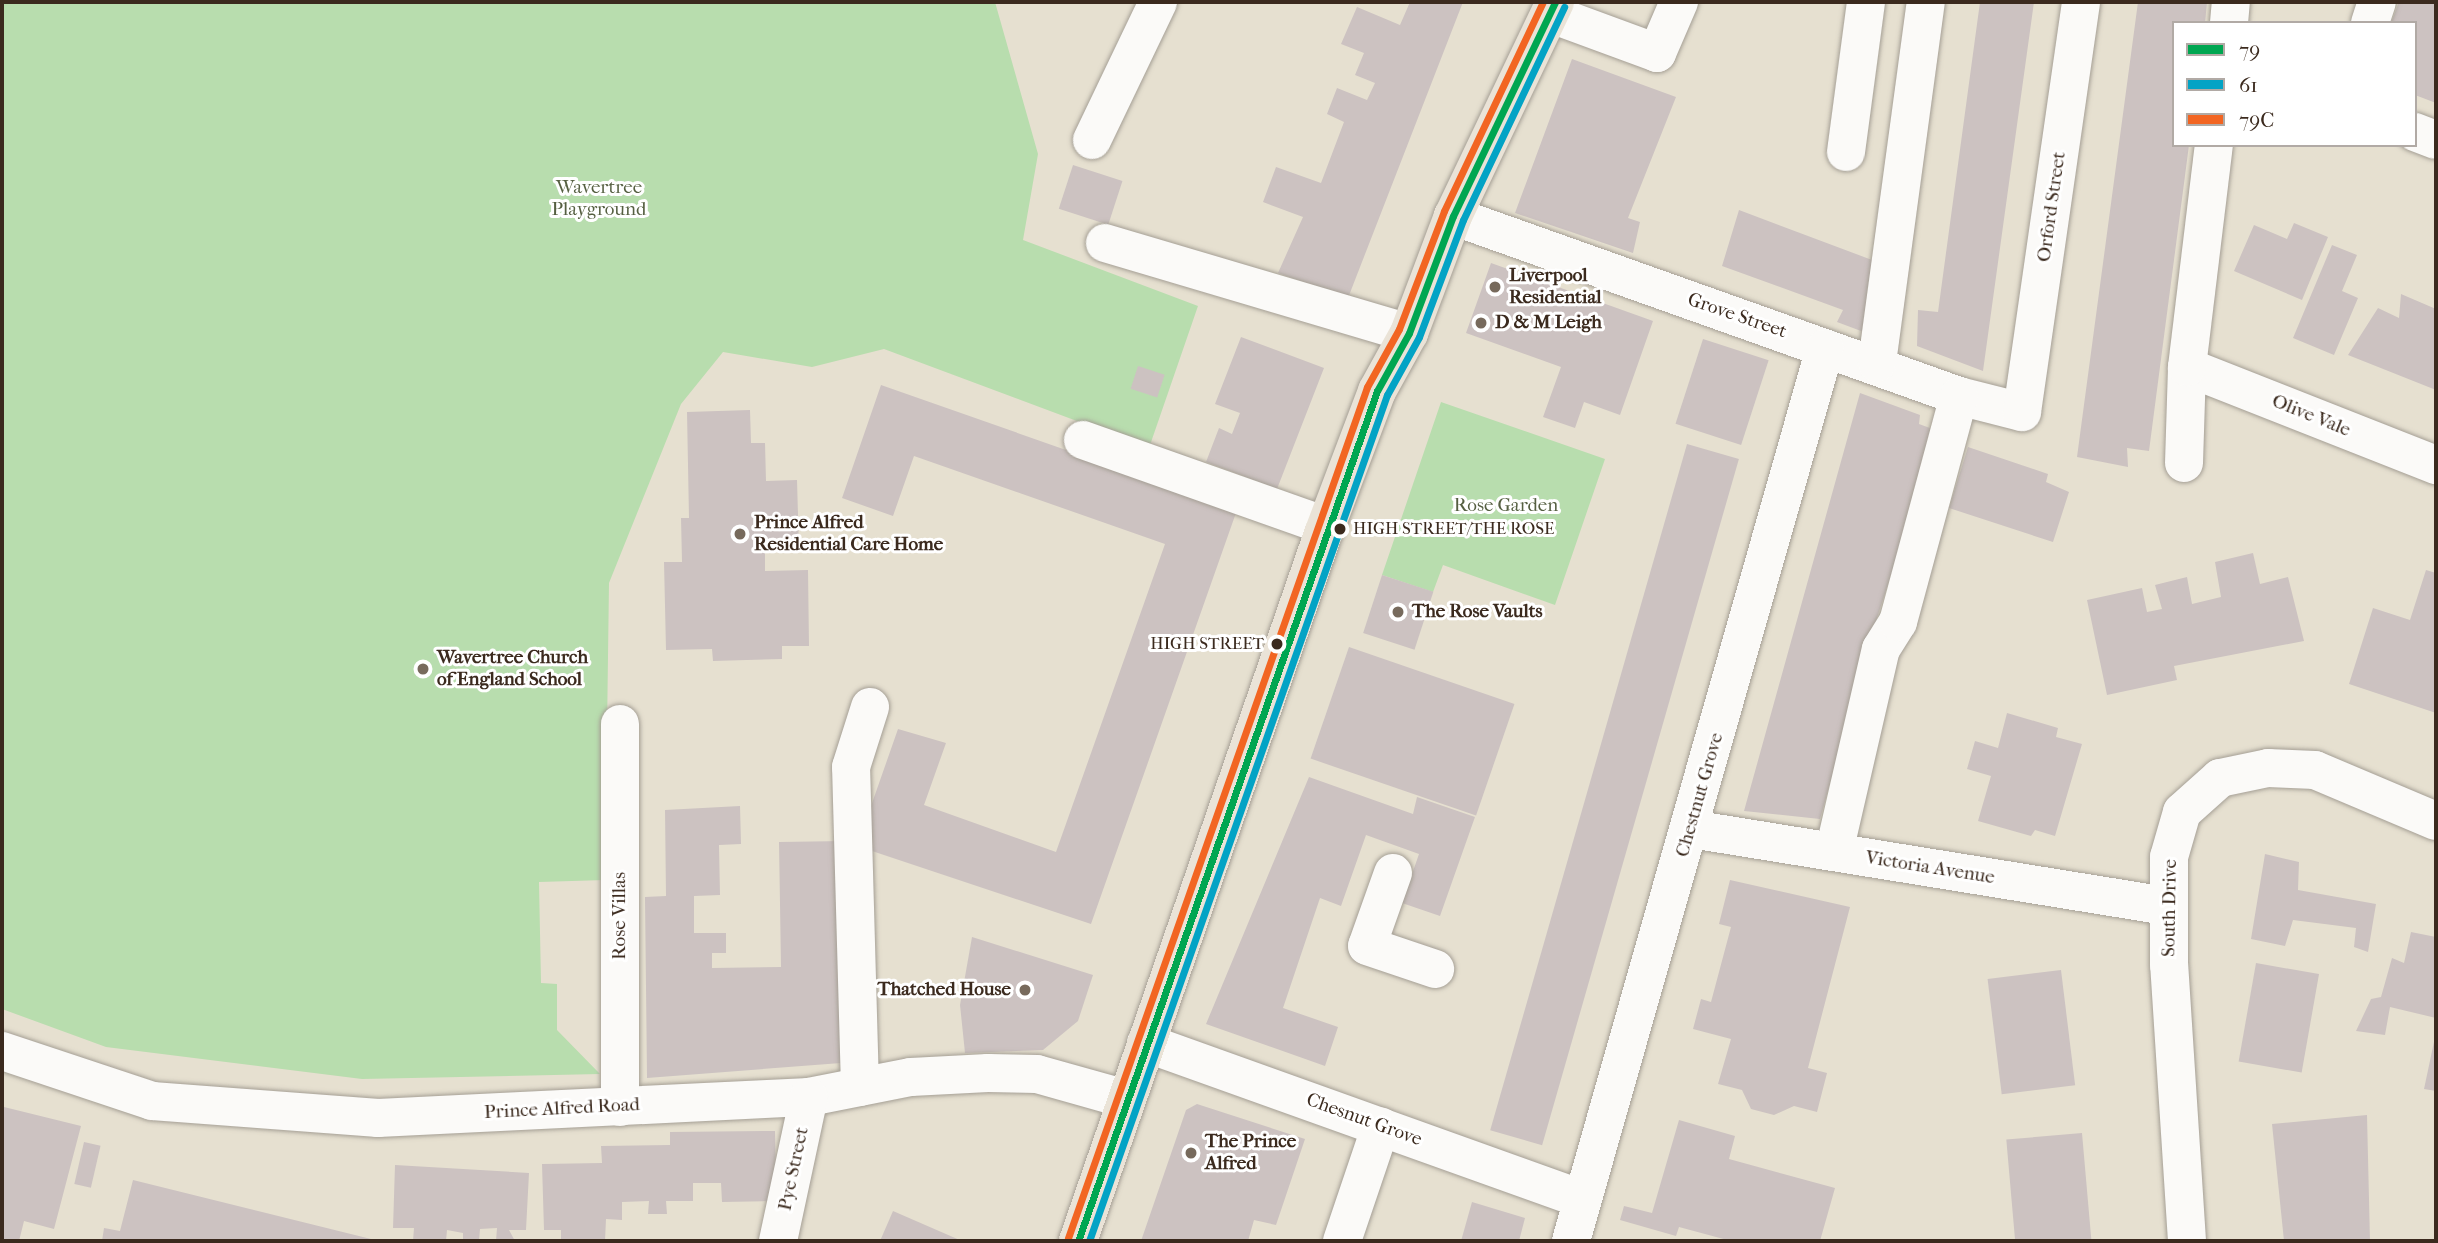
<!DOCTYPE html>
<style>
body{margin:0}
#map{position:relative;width:2438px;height:1243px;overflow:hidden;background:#e6e0d0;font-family:"IM FELL French Canon",serif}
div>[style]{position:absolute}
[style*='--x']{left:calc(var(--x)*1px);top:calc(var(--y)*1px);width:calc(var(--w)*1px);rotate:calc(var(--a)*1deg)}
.green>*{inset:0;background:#b8ddae}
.building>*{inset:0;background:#ccc2c1;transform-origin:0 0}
.roads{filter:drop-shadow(0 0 2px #a59f95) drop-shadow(0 0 2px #a59f95)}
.minor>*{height:38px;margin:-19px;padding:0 19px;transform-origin:19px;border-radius:19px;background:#fbfaf8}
.major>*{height:38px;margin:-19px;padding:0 19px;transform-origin:19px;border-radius:19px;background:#eae3d7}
.bus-1>*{height:7px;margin:-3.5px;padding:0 3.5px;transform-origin:3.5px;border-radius:3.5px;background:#00a651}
.bus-2>*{height:7px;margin:-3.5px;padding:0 3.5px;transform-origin:3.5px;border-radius:3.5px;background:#03a3c5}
.bus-3>*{height:7px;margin:-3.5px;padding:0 3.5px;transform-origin:3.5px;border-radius:3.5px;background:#f26522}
.dots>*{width:19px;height:19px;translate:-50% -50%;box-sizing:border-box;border:4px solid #fff;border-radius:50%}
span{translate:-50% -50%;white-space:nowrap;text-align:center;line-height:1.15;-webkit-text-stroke:6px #fff;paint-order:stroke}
.bus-label{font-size:17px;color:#3b2a1e}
.left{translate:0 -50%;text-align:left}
.right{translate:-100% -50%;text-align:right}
.park-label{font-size:19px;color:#555f41}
.street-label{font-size:19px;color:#3b2a1e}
.poi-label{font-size:19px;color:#3b2a1e;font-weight:700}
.frame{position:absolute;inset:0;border:4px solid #3b2a1e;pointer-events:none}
.legend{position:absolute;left:2172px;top:21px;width:245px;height:126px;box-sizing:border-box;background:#fff;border:2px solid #b1aaa5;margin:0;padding:9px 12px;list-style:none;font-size:21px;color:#3b2a1e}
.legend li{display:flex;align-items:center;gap:14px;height:35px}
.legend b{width:35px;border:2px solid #b1aaa5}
</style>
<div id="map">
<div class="green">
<div style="clip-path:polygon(2px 2px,995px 2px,1038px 154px,1023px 240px,1198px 306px,1149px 448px,884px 349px,812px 367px,723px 352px,681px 404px,609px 583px,605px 880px,539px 882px,541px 983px,557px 984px,557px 1030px,600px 1074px,362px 1079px,106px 1047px,2px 1009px)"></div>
<div style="clip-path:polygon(1441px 402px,1605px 459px,1555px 605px,1443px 565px,1433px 592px,1382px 575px)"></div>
</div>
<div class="building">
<div style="clip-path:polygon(1410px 2px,1463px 2px,1348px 298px,1278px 273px,1303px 217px,1263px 202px,1276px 167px,1321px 183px,1344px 122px,1327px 114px,1337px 88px,1367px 100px,1375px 83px,1355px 75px,1364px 53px,1341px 44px,1357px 7px,1400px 25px)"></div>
<div style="clip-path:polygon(1980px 2px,2034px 2px,1983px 371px,1917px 346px,1918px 310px,1938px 312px)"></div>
<div style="clip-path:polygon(2138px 2px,2207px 2px,2205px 23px,2174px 23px,2174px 145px,2189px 145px,2149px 451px,2127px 448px,2128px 467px,2077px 457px)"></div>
<div style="clip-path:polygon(2399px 2px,2436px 2px,2436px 103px,2415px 95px,2415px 23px,2391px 23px)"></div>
<div style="clip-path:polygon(1572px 59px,1676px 97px,1628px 218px,1640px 222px,1633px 253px,1515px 213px)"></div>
<div style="left:1073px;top:165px;width:52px;height:46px;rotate:18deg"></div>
<div style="clip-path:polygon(1739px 210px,1880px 263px,1869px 334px,1837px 322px,1843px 310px,1722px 266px)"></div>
<div style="clip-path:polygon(2294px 223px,2328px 237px,2302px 300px,2234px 271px,2254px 225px,2287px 239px)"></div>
<div style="clip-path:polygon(2332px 245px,2357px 255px,2342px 291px,2358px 298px,2334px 355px,2293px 338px)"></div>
<div style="clip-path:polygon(1491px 263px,1653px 321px,1620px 415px,1584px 402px,1575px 428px,1543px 417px,1561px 367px,1466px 333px)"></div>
<div style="clip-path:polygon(2401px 294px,2436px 309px,2436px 390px,2348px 355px,2378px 308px,2399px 318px)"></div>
<div style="clip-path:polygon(1241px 337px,1324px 368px,1277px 489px,1206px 462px,1219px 428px,1232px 434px,1240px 413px,1215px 404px)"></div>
<div style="left:1703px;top:339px;width:69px;height:89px;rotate:18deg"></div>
<div style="left:1138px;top:366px;width:28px;height:24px;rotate:18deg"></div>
<div style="clip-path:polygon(881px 385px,1237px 510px,1091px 924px,857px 846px,898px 729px,946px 743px,924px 805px,1056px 852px,1165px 544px,914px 456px,893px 516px,842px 498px)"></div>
<div style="clip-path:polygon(1860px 393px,1920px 415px,1919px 424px,1938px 431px,1876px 621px,1820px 819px,1744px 811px)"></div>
<div style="clip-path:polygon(750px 410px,751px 443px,765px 443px,766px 481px,797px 480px,799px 549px,765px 550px,765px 571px,808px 570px,809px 646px,782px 646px,782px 659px,713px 661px,712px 649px,666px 650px,664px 562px,682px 562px,681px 518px,689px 518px,687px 412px)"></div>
<div style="left:1687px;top:444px;width:54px;height:714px;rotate:16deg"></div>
<div style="clip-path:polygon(1968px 447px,2048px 474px,2046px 482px,2069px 492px,2053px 542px,1949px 508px)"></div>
<div style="clip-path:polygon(2253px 553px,2260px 584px,2288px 577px,2304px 641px,2174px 666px,2177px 680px,2107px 695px,2087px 600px,2142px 588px,2147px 612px,2162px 609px,2155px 585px,2187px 577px,2192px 604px,2221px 597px,2215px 562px)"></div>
<div style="clip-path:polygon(2426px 570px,2436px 573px,2436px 713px,2349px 684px,2373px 608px,2410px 620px)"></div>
<div style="left:1382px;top:575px;width:54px;height:61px;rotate:18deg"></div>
<div style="left:1349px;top:647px;width:175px;height:118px;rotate:19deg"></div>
<div style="clip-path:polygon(2007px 713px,2058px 728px,2056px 737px,2082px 744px,2055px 836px,2035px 830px,2031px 836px,1978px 821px,1991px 776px,1967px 769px,1975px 741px,1998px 748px)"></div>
<div style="clip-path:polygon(1309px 777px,1413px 814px,1417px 797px,1475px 817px,1440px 916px,1402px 903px,1419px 854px,1366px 835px,1341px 906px,1320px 898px,1283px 1008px,1338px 1027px,1325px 1066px,1206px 1024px)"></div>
<div style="clip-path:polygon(740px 806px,741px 844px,719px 845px,720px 895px,694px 896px,694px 933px,726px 933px,726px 953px,712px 953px,712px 968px,781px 967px,779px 842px,845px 841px,841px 1063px,647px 1078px,645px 897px,666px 896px,665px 810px)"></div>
<div style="clip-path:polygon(2265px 854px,2299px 862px,2298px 890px,2376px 904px,2368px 952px,2354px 947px,2356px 928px,2293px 920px,2285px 946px,2251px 939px)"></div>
<div style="clip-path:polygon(1730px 880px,1850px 907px,1808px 1068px,1827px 1073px,1817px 1112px,1794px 1106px,1774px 1115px,1751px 1109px,1742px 1090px,1718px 1084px,1731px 1039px,1693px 1029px,1701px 999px,1711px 1002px,1731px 927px,1719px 924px)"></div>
<div style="clip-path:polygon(2411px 932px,2436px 937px,2436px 1018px,2390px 1007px,2385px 1035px,2356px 1031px,2371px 999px,2381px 997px,2392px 958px,2404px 963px)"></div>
<div style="clip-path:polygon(972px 937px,1093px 975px,1078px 1021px,1043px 1050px,965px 1053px,960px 1005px)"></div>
<div style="left:2256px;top:963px;width:64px;height:100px;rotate:10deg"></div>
<div style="left:2061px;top:970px;width:116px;height:74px;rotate:83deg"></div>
<div style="clip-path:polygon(2435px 1037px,2436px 1037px,2436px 1091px,2424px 1089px)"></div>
<div style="clip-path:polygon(1197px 1104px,1305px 1139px,1276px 1225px,1254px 1220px,1248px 1241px,1141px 1241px,1186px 1110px)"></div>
<div style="clip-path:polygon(4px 1107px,81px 1126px,54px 1229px,24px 1221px,19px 1241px,2px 1241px)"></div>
<div style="clip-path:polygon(2367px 1115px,2370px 1241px,2284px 1241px,2272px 1124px)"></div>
<div style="clip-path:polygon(1679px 1120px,1735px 1136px,1729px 1159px,1835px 1188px,1820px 1241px,1731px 1241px,1679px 1227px,1676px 1236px,1620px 1220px,1624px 1206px,1652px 1213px)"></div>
<div style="clip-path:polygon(775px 1131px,776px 1182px,770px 1201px,722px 1202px,721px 1183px,693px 1183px,693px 1201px,666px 1201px,667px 1214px,648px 1214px,649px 1201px,622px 1202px,622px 1220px,606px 1219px,605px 1241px,561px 1241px,561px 1230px,544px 1230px,542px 1164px,602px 1163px,601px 1146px,670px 1145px,670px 1132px)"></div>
<div style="left:2082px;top:1133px;width:108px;height:76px;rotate:85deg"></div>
<div style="left:84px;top:1142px;width:17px;height:43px;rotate:13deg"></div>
<div style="clip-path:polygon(395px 1165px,529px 1173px,526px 1230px,509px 1230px,515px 1241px,496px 1241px,497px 1228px,480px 1229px,479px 1241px,463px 1241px,463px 1233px,447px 1230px,446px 1241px,413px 1241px,414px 1228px,393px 1228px)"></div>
<div style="clip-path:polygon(133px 1180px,375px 1240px,375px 1241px,102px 1241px,104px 1228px,120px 1231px)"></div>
<div style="clip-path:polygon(1472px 1202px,1525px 1218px,1519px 1241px,1461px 1241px)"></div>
<div style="clip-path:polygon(893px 1211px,962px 1241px,880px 1241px)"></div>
</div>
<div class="roads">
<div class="minor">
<div style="--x:1551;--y:14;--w:113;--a:20.2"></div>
<div style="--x:1657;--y:53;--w:56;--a:-66.7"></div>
<div style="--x:2229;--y:23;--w:21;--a:-85"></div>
<div style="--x:2370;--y:23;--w:22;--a:-72"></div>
<div style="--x:2415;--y:132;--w:22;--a:21"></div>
<div style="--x:1092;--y:140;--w:153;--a:-64.4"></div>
<div style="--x:1846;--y:152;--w:151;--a:-82.4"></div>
<div style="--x:1453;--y:216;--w:537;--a:19.58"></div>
<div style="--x:1959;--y:396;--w:65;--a:14.3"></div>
<div style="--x:2022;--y:412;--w:414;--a:-81.8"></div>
<div style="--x:1105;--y:243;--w:317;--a:16.5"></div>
<div style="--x:1877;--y:363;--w:364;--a:-82.3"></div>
<div style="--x:2187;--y:367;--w:268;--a:21.5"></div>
<div style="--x:1083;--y:440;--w:258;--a:19.5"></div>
<div style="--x:2184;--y:463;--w:96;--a:-88.2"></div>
<div style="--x:2187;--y:367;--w:224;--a:-83.1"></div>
<div style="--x:1691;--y:829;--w:483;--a:9.2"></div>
<div style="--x:1834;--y:852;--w:208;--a:-77"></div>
<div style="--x:1881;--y:649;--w:32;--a:-58"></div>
<div style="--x:1898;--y:622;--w:234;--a:-74.9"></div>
<div style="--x:1393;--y:873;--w:77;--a:109.6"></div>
<div style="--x:1367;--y:946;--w:72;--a:18.7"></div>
<div style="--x:1146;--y:1043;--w:463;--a:19.7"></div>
<div style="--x:2;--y:1051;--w:158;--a:18.4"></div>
<div style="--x:152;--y:1101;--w:227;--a:4.3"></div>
<div style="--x:378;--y:1118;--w:432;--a:-2.8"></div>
<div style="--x:809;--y:1097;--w:104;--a:-11.1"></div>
<div style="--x:911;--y:1077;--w:77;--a:-3"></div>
<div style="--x:988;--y:1073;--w:49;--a:1.2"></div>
<div style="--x:1037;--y:1074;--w:92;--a:15.7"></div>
<div style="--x:860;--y:1087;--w:320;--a:-91.6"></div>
<div style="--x:851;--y:767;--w:63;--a:-72.4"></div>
<div style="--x:620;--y:1107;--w:383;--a:-90"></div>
<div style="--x:778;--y:1241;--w:147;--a:-77.9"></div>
<div style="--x:1342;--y:1241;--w:121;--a:-71.3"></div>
<div style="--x:1571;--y:1241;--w:928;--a:-74.12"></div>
<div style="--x:2187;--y:1241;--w:277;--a:-93.7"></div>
<div style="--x:2169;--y:965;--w:108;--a:-90"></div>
<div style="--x:2169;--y:857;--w:47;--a:-73.9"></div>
<div style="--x:2182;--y:812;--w:51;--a:-41.8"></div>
<div style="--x:2220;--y:778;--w:49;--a:-11.8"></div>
<div style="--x:2268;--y:768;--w:47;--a:2.4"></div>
<div style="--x:2315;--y:770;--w:131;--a:22.9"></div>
</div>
<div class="major">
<div style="--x:1078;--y:1241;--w:748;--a:-70.89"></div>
<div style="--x:1323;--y:534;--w:153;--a:-69.3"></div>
<div style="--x:1377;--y:391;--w:66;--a:-61.1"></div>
<div style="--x:1409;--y:333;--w:125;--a:-69.4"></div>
<div style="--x:1453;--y:216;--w:237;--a:-64.5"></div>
</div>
</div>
<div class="bus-1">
<div style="--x:1078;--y:1241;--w:901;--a:-70.62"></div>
<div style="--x:1377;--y:391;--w:66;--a:-61.1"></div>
<div style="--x:1409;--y:333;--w:125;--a:-69.4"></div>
<div style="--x:1453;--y:216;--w:237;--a:-64.5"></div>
</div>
<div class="bus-2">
<div style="--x:1089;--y:1241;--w:897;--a:-70.6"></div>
<div style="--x:1387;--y:395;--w:66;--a:-61.1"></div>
<div style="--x:1419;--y:337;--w:125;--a:-69.4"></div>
<div style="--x:1463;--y:220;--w:236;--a:-64.6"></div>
</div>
<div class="bus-3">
<div style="--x:1068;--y:1238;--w:902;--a:-70.64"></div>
<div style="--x:1367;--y:387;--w:66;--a:-61.1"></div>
<div style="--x:1399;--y:329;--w:126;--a:-69.1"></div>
<div style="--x:1444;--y:211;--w:231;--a:-64.7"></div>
</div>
<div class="dots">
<div style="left:1495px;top:287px;background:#776a5c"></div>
<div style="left:1481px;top:323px;background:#776a5c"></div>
<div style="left:1340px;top:529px;background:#3b2a1e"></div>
<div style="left:740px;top:534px;background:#776a5c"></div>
<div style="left:1398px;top:612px;background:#776a5c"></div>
<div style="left:1277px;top:644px;background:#3b2a1e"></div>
<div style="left:423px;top:669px;background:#776a5c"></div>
<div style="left:1025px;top:990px;background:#776a5c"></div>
<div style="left:1191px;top:1153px;background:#776a5c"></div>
</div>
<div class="bus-label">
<span class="left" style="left:1353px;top:529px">HIGH STREET/THE ROSE</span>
<span class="right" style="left:1264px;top:644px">HIGH STREET</span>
</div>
<div class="park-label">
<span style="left:599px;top:199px">Wavertree<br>Playground</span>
<span style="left:1506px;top:506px">Rose Garden</span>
</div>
<div class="street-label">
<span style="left:2052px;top:207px;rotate:-82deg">Orford Street</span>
<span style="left:1737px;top:316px;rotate:19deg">Grove Street</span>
<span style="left:2311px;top:416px;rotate:22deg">Olive Vale</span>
<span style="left:1700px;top:795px;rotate:-74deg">Chestnut Grove</span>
<span style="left:1930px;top:868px;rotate:9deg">Victoria Avenue</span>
<span style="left:2170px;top:908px;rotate:-89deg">South Drive</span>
<span style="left:620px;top:916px;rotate:-90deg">Rose Villas</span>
<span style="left:562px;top:1109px;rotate:-3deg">Prince Alfred Road</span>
<span style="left:1364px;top:1120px;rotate:20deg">Chesnut Grove</span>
<span style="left:794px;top:1169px;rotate:-78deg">Pye Street</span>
</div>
<div class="poi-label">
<span class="left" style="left:1509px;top:287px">Liverpool<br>Residential</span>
<span class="left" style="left:1495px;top:323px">D &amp; M Leigh</span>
<span class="left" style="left:754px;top:534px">Prince Alfred<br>Residential Care Home</span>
<span class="left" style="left:1412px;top:612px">The Rose Vaults</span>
<span class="left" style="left:437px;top:669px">Wavertree Church<br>of England School</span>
<span class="right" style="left:1011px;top:990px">Thatched House</span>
<span class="left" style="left:1205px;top:1153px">The Prince<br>Alfred</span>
</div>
<div class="frame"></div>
<ul class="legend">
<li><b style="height:9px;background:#00a651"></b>79</li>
<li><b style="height:9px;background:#03a3c5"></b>61</li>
<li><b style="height:9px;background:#f26522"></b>79C</li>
</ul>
</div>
